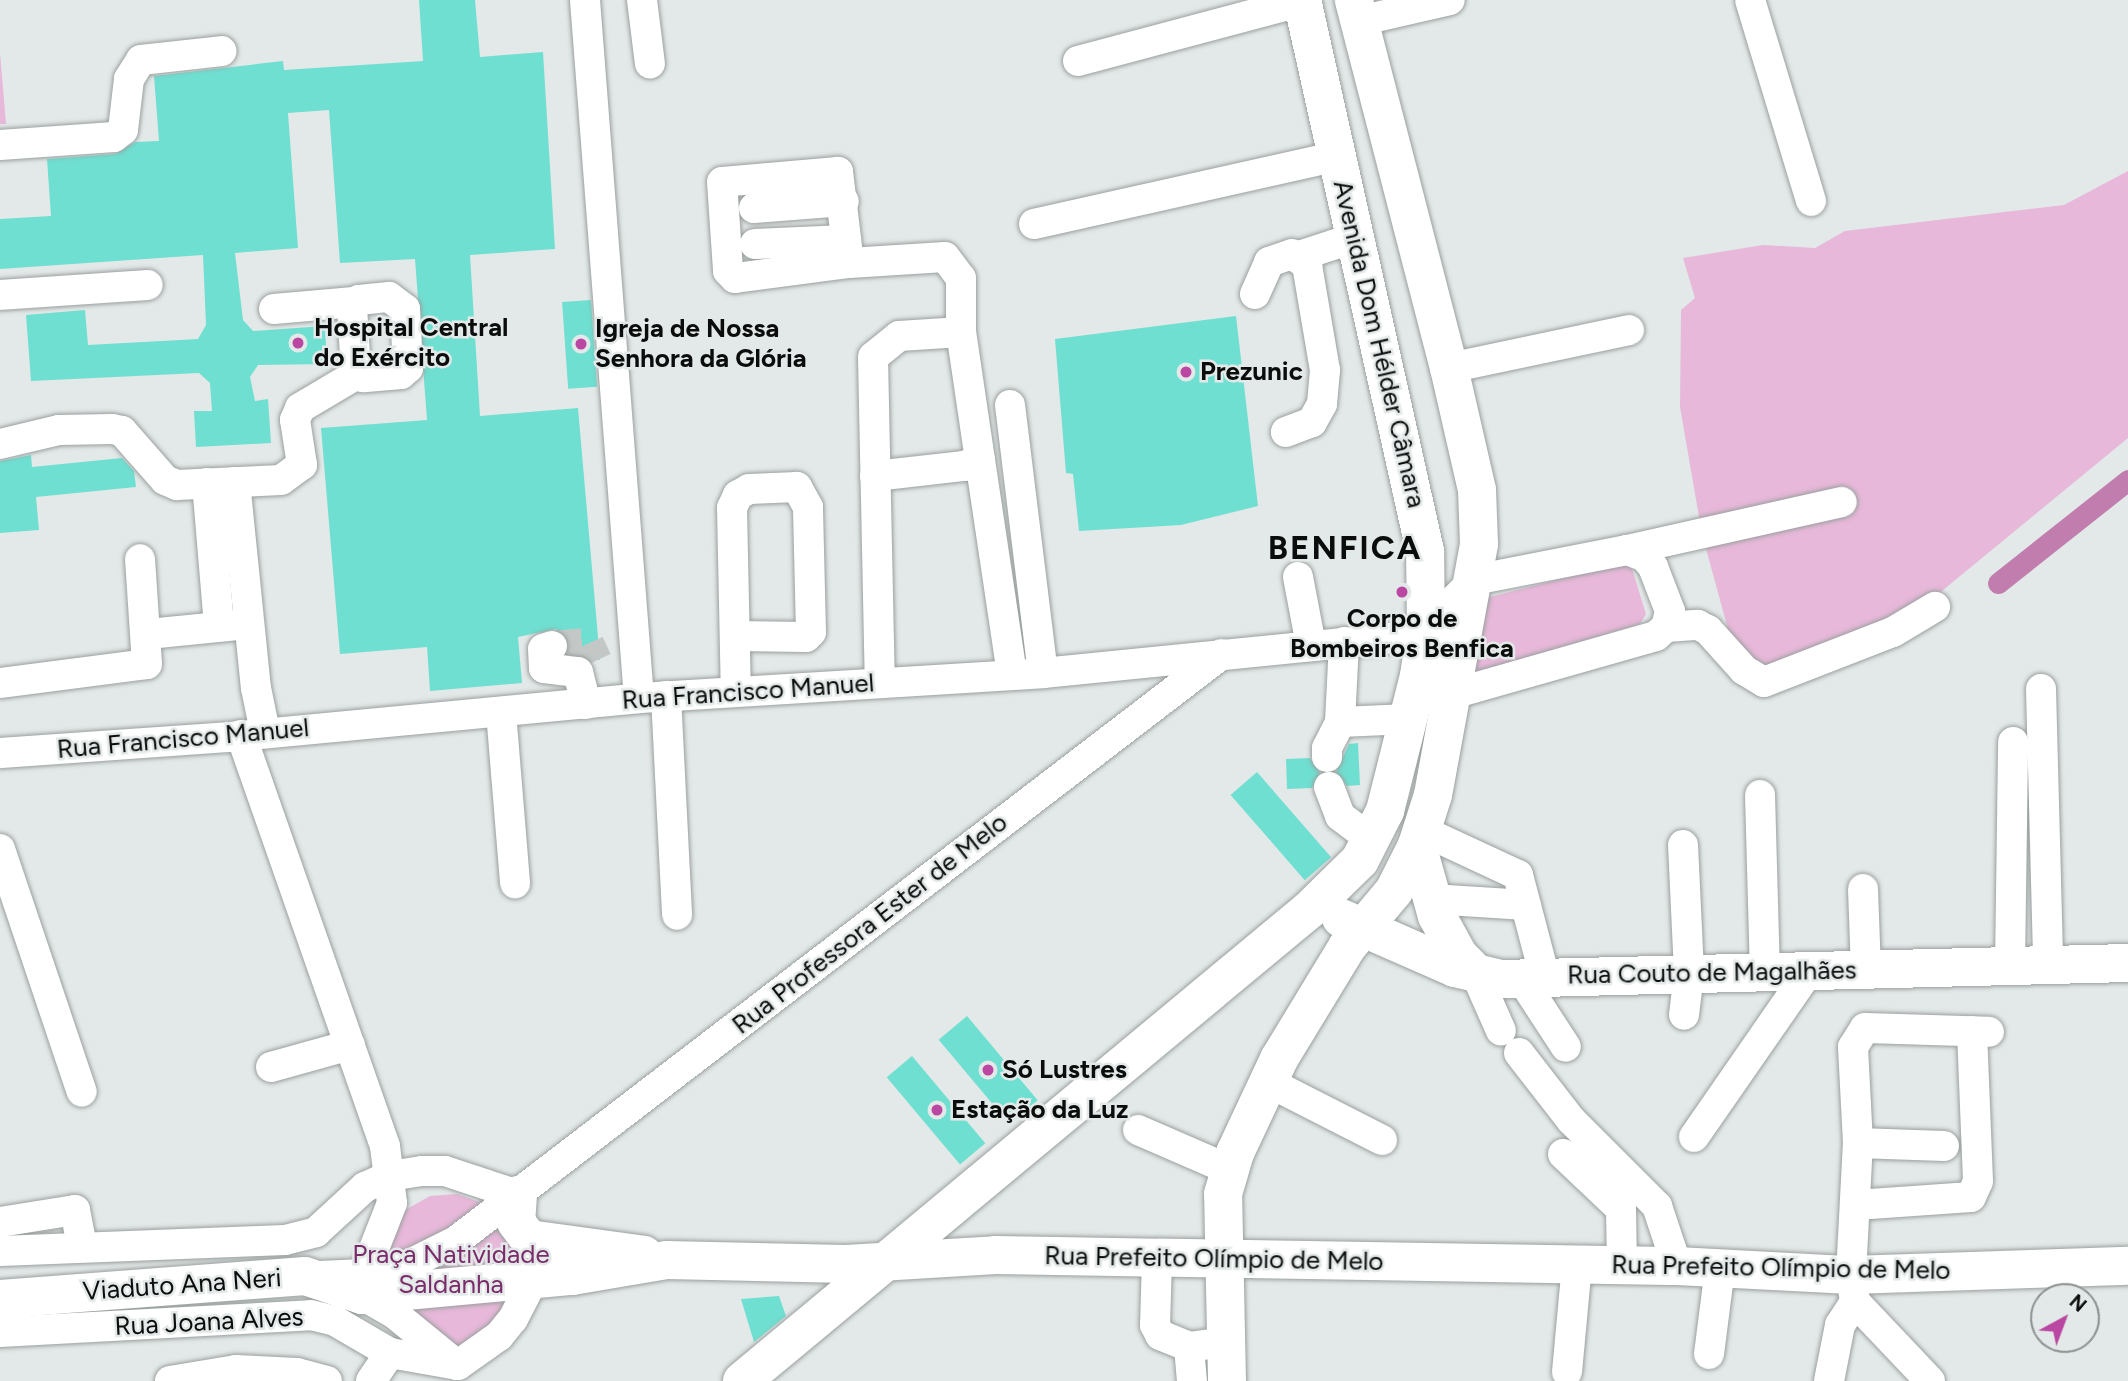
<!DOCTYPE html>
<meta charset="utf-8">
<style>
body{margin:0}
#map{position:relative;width:2128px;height:1381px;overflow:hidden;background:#e3e9e8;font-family:Figtree,sans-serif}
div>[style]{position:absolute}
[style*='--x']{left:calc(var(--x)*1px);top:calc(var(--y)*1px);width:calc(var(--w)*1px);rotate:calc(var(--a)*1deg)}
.green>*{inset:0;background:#e7b8d9}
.canal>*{height:21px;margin:-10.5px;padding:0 10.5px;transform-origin:10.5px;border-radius:10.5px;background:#c07dae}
.building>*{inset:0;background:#6fdfd1;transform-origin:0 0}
.minor-tunnel>*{height:30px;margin-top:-15px;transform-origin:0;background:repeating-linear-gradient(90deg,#c3c8c7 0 30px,transparent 0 45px)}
.roads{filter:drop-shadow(0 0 2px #9aa09f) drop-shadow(0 0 2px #9aa09f)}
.minor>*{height:30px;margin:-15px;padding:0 15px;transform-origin:15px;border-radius:15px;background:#fff}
.major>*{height:38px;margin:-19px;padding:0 19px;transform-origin:19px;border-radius:19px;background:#fff}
.dots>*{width:19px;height:19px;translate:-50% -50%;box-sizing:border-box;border:4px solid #e3e9e8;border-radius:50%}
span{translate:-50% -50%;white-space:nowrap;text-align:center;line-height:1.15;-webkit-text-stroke:5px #e3e9e8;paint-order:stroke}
.poi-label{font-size:26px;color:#0b0c0c;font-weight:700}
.left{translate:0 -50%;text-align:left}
.street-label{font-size:26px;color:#0b0c0c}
.park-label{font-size:26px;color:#7a2b69}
.district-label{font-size:33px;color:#0b0c0c;font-weight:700;letter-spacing:2px}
.north{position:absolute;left:2030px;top:1283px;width:70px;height:70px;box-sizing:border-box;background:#e3e9e8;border:2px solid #8d9190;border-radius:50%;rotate:41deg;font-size:19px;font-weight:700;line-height:28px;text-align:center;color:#0b0c0c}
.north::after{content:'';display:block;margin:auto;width:24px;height:32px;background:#ba47a1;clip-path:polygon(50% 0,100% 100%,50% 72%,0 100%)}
</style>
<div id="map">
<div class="green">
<div style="clip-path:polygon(0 53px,6px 124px,0 124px)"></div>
<div style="clip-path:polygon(2128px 171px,2128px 438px,1909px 618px,1765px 668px,1747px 659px,1729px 633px,1702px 534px,1680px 407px,1681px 310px,1695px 298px,1683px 258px,1763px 245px,1815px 248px,1845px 231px,2064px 205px)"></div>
<div style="clip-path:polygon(1624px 563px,1632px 569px,1646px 614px,1640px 624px,1472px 674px,1482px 639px,1482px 599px)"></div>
<div style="clip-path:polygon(457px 1194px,496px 1208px,523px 1245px,528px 1273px,512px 1316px,463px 1346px,434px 1345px,413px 1336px,379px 1244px,400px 1213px,430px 1196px)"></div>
</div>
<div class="canal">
<div style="--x:1998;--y:583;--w:166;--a:-38.4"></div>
</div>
<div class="building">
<div style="clip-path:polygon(419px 0,475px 0,480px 57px,543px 52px,555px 249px,470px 255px,480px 416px,578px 408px,600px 660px,567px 653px,568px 640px,556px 629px,518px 637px,522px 683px,430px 691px,427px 647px,340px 654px,321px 428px,427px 420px,415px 259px,340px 263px,329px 110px,288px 113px,298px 248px,235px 253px,243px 320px,253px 331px,325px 326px,327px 364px,258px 365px,250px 377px,255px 401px,268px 399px,271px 443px,196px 447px,194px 411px,212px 411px,210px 383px,199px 373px,31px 381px,26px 315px,85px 310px,88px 345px,198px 339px,206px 325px,203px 255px,0 269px,0 219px,51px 216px,47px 159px,115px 154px,135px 142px,159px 141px,154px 76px,283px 61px,284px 70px,423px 61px)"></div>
<div style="left:591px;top:300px;width:87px;height:29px;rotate:86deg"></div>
<div style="clip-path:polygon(1236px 316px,1258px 506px,1181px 525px,1079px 531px,1073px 474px,1066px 473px,1055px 339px)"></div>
<div style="clip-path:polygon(31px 455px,32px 467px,122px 458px,134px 471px,136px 487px,36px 497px,39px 530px,0 533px,0 461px)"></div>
<div style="clip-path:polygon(1358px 743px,1360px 785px,1347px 786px,1336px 772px,1349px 744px)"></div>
<div style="clip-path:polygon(1310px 758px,1320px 773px,1312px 788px,1287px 789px,1286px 759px)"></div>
<div style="left:1257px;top:772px;width:113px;height:35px;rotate:49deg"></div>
<div style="left:967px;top:1016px;width:110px;height:37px;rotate:50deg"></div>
<div style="left:912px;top:1056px;width:114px;height:33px;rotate:50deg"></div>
<div style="clip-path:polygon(779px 1296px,786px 1316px,754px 1342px,741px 1299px)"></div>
</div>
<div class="minor-tunnel">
<div style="--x:552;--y:646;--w:37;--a:-5"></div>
<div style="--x:589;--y:643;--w:19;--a:65"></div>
</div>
<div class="roads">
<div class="minor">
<div style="--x:585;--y:0;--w:700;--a:85.58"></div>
<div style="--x:642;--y:0;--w:64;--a:82.9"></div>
<div style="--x:1750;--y:0;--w:210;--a:73.1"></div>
<div style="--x:1359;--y:21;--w:93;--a:-13"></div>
<div style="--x:1078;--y:61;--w:233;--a:-14.9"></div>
<div style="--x:0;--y:145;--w:114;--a:-4"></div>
<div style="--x:114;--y:137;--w:11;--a:-38"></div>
<div style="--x:123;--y:130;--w:51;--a:-83.3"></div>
<div style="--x:129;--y:79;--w:22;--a:-58"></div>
<div style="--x:141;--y:60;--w:81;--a:-6.3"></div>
<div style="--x:754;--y:208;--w:90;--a:-4.4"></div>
<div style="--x:1034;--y:224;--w:311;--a:-12.6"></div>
<div style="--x:755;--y:244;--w:91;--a:-2.5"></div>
<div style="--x:1299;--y:256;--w:58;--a:-18.1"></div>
<div style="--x:849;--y:263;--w:92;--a:-96.9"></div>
<div style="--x:838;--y:172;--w:116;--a:175.1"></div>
<div style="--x:722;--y:182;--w:89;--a:86.1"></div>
<div style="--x:728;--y:271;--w:10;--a:45"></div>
<div style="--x:735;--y:278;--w:115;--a:-7.5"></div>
<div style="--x:849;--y:263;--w:96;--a:-3.6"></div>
<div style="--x:945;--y:257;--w:26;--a:53"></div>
<div style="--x:961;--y:278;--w:54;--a:90"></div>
<div style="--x:961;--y:332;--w:62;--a:176.3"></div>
<div style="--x:899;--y:336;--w:33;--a:141"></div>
<div style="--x:873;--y:357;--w:326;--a:88.8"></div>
<div style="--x:1255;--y:294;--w:35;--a:-66"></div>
<div style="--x:1269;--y:262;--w:24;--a:-19"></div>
<div style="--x:1292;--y:254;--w:19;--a:36"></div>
<div style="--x:1307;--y:265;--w:107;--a:80.3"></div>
<div style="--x:1325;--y:370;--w:34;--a:95"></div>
<div style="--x:1322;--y:404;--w:21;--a:119"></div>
<div style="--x:1312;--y:422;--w:28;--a:159"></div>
<div style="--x:0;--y:295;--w:148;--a:-3.9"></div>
<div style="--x:389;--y:297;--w:20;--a:37"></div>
<div style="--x:405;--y:309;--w:59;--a:87.1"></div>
<div style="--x:408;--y:368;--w:9;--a:139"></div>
<div style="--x:401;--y:374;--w:38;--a:175"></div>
<div style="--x:363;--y:377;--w:9;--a:-144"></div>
<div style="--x:356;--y:372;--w:65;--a:-93.5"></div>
<div style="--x:352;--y:307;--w:10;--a:-45"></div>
<div style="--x:359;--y:300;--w:30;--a:-6"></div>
<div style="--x:274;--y:309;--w:80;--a:-5"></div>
<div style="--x:1449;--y:368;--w:184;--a:-11.9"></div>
<div style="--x:1010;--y:405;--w:270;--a:83"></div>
<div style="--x:0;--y:444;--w:61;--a:-13.3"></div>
<div style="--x:59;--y:430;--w:53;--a:-1.1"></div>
<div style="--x:112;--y:429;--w:10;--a:11"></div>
<div style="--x:122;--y:431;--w:65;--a:48.7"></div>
<div style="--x:165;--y:480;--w:13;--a:23"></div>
<div style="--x:177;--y:485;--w:104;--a:-2.8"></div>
<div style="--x:281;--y:480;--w:26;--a:-36"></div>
<div style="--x:302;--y:465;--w:46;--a:-98.8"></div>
<div style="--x:295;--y:420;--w:13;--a:-67"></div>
<div style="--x:300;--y:408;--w:66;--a:-30.8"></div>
<div style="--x:980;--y:460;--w:217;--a:81.5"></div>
<div style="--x:875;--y:476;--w:90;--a:-6.4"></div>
<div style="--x:964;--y:466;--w:17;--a:-21"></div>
<div style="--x:980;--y:460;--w:129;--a:-98.4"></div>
<div style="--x:235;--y:482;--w:207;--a:84.2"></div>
<div style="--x:256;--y:688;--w:45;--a:78.4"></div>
<div style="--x:207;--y:483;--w:144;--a:85.2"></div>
<div style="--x:1627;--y:550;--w:220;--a:-12.6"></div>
<div style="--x:1298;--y:577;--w:69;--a:79.2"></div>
<div style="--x:1666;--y:627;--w:32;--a:-4"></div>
<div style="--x:1698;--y:625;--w:11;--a:27"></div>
<div style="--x:1708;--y:630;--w:54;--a:48"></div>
<div style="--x:1744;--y:670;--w:23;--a:31"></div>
<div style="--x:1764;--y:682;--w:138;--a:-21.2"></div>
<div style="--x:1893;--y:632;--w:49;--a:-30.8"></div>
<div style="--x:148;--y:634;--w:90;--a:-5.7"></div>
<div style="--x:736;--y:636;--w:70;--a:0.8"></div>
<div style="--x:806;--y:637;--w:7;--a:-45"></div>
<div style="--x:811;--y:632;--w:125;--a:-91.4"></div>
<div style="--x:808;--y:507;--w:23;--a:-119"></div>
<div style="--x:797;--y:487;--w:48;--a:177.6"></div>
<div style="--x:749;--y:489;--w:13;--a:151"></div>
<div style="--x:738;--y:495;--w:14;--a:115"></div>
<div style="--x:732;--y:508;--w:184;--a:88.8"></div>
<div style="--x:552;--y:646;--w:9;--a:162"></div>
<div style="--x:543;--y:649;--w:19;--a:87"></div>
<div style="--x:544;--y:668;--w:34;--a:7"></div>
<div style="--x:578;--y:672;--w:33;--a:76"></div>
<div style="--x:0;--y:683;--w:148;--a:-7.4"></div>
<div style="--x:147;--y:664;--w:105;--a:-93.8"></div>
<div style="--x:2041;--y:689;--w:276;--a:88.5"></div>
<div style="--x:666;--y:696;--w:219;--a:87.1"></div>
<div style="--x:501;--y:712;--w:172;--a:85.3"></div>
<div style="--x:1340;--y:722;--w:80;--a:-87.1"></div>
<div style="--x:241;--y:735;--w:435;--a:70.7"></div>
<div style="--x:385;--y:1146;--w:57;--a:83"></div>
<div style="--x:392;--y:1203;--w:76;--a:111.5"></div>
<div style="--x:0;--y:753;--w:231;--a:-4"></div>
<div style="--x:230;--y:737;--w:411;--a:-5.4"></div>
<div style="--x:639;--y:698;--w:405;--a:-3.5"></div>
<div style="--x:1043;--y:673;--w:350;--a:-5.7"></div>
<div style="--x:1391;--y:638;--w:36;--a:-16"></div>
<div style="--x:1426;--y:628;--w:68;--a:-45"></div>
<div style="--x:1474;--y:580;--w:156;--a:-11.1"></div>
<div style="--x:1627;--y:550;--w:19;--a:21"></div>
<div style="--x:1645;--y:557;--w:13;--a:51"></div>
<div style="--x:1653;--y:567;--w:47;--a:68.9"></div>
<div style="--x:1670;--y:611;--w:16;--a:104"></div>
<div style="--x:1666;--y:627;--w:13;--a:138"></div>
<div style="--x:1656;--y:636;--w:212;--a:164.1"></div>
<div style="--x:1327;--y:757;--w:9;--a:-90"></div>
<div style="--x:1327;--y:748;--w:29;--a:-63"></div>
<div style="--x:1340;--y:722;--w:69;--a:-2.5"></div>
<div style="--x:1329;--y:787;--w:31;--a:69"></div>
<div style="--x:1340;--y:816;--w:40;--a:37"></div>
<div style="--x:1760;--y:795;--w:177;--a:88.4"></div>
<div style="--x:1421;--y:830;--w:107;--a:24.9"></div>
<div style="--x:1518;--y:875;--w:106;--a:75.3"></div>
<div style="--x:1683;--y:845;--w:129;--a:87.3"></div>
<div style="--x:1689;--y:974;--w:41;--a:97"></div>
<div style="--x:0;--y:849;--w:256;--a:71.4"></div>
<div style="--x:1863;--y:889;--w:80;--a:87.9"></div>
<div style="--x:1431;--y:899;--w:95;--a:3.6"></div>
<div style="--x:2010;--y:966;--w:224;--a:-89.2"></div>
<div style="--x:1475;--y:972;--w:64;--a:66.2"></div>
<div style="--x:1521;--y:978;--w:82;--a:56.9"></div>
<div style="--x:1519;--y:1053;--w:85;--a:52.2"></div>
<div style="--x:1571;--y:1120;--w:122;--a:45"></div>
<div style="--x:1657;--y:1206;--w:63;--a:71.6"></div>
<div style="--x:271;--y:1067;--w:82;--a:-15.6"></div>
<div style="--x:1268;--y:1082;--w:128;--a:27"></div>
<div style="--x:1138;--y:1130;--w:100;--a:23.5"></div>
<div style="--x:1694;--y:1137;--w:202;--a:-55.3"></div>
<div style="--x:1858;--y:1143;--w:86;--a:2"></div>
<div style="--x:1563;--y:1154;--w:80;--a:43.5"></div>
<div style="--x:1621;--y:1209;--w:56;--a:89"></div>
<div style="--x:1856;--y:1205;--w:115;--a:-4"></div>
<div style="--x:1971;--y:1197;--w:17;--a:-66"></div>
<div style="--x:1978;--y:1181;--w:150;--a:-92.3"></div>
<div style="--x:0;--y:1222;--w:76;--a:-9.1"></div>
<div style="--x:75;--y:1210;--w:37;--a:79"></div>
<div style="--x:0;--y:1251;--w:285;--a:-2.2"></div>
<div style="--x:285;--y:1240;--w:32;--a:-14"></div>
<div style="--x:316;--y:1232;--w:67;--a:-42.6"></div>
<div style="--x:365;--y:1187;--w:27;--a:-24"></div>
<div style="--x:390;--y:1176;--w:32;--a:-9"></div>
<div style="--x:422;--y:1171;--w:23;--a:0"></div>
<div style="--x:445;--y:1171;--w:77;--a:18.2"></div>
<div style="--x:1157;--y:1259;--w:66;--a:91.7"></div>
<div style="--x:1155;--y:1325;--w:11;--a:63"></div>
<div style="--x:1160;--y:1335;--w:31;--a:22"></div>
<div style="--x:1189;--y:1347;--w:36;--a:-8"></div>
<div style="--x:319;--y:1276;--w:45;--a:-2.5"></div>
<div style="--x:364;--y:1274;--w:47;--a:-12.3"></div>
<div style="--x:410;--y:1264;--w:51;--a:-26.6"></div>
<div style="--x:456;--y:1241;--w:965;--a:-37.46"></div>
<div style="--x:362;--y:1295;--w:39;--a:30"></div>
<div style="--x:396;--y:1315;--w:79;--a:39.3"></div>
<div style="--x:0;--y:1332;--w:311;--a:-3.1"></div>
<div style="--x:311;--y:1315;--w:25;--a:14"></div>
<div style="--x:335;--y:1321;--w:64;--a:30.2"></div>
<div style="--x:390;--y:1353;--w:69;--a:10"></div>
<div style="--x:458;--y:1365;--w:50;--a:-35.3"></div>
<div style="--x:499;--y:1336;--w:22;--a:-51"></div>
<div style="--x:513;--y:1319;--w:46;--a:-62.9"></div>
<div style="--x:1189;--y:1347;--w:34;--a:85"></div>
<div style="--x:1709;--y:1354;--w:87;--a:-82.7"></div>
<div style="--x:1567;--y:1372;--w:107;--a:-84.7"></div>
<div style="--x:170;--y:1381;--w:67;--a:-9.5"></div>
<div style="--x:236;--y:1370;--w:61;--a:2.8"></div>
<div style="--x:297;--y:1373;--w:31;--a:15"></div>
<div style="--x:371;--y:1381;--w:34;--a:-56"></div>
<div style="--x:1829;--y:1381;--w:57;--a:-78.9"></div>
<div style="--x:1840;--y:1325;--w:27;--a:-57"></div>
<div style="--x:1930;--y:1381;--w:109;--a:-133.5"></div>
<div style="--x:1855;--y:1302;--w:27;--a:-98"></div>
<div style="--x:1851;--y:1275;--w:132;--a:-87"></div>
<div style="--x:1858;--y:1143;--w:96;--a:-93"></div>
<div style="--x:1853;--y:1047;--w:22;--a:-58"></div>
<div style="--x:1865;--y:1028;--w:124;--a:1.8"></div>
</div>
<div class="major">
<div style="--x:1417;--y:845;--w:74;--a:74.3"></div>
<div style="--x:1437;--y:916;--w:46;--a:61.2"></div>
<div style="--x:1459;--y:956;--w:23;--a:45"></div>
<div style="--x:1341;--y:918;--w:124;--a:23.7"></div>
<div style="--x:1455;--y:968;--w:47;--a:13.4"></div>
<div style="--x:1501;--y:979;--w:627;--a:-1.46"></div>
<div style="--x:518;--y:1195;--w:27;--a:94"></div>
<div style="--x:516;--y:1222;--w:21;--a:53"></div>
<div style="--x:529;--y:1239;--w:116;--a:7.9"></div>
<div style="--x:0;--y:1299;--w:306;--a:-4.3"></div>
<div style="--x:305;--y:1276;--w:60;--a:18.4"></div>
<div style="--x:362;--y:1295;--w:211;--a:-5.2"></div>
<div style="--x:572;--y:1276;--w:96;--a:-9.6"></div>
<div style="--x:667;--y:1260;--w:179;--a:1.3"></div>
<div style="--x:846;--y:1264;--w:150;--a:-3.4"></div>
<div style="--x:996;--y:1255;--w:681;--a:0.93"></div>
<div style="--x:1677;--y:1266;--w:174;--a:3"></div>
<div style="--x:1851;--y:1275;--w:277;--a:-1.9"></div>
<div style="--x:742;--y:1381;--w:737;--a:-39.72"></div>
<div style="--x:1309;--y:910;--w:71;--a:-44.4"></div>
<div style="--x:1360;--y:860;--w:55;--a:-63"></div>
<div style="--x:1385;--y:811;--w:139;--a:-75.9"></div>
<div style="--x:1419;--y:676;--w:49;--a:-81.7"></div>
<div style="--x:1426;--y:628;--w:77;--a:-90.7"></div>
<div style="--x:1425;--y:551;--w:565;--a:-102.58"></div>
<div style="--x:1227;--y:1381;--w:187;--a:-91.2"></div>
<div style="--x:1223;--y:1194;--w:43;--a:-73.7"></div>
<div style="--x:1235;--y:1153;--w:104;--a:-64.9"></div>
<div style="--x:1279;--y:1059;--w:131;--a:-58.7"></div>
<div style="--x:1347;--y:947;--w:73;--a:-50"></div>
<div style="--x:1394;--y:891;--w:51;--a:-63.4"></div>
<div style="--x:1417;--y:845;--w:52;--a:-72.3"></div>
<div style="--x:1433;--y:795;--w:255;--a:-79.6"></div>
<div style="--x:1479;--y:544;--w:54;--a:-92.1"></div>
<div style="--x:1477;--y:490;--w:125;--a:-102.9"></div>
<div style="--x:1449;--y:368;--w:380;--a:-104.5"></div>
</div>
</div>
<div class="dots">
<div style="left:298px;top:343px;background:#ba47a1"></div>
<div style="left:581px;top:344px;background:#ba47a1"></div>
<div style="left:1186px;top:372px;background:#ba47a1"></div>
<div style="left:1402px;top:592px;background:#ba47a1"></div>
<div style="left:988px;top:1070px;background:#ba47a1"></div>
<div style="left:937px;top:1110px;background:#ba47a1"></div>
</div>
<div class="poi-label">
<span class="left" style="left:314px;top:343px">Hospital Central<br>do Exército</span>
<span class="left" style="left:595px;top:344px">Igreja de Nossa<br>Senhora da Glória</span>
<span class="left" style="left:1200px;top:372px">Prezunic</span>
<span style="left:1402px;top:634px">Corpo de<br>Bombeiros Benfica</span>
<span class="left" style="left:1002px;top:1070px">Só Lustres</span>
<span class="left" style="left:951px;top:1110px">Estação da Luz</span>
</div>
<div class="street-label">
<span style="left:1379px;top:344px;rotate:77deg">Avenida Dom Hélder Câmara</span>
<span style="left:748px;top:692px;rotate:-4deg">Rua Francisco Manuel</span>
<span style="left:183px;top:739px;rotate:-5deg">Rua Francisco Manuel</span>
<span style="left:870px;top:924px;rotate:-38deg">Rua Professora Ester de Melo</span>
<span style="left:1712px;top:973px;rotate:-1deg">Rua Couto de Magalhães</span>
<span style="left:1214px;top:1259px;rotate:1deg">Rua Prefeito Olímpio de Melo</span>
<span style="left:1781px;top:1268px;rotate:1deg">Rua Prefeito Olímpio de Melo</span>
<span style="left:182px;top:1285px;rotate:-4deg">Viaduto Ana Neri</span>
<span style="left:209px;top:1322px;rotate:-3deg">Rua Joana Alves</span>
</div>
<div class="park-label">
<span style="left:451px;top:1270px">Praça Natividade<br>Saldanha</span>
</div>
<div class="district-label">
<span style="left:1345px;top:548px">BENFICA</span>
</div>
<div class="north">N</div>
</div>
